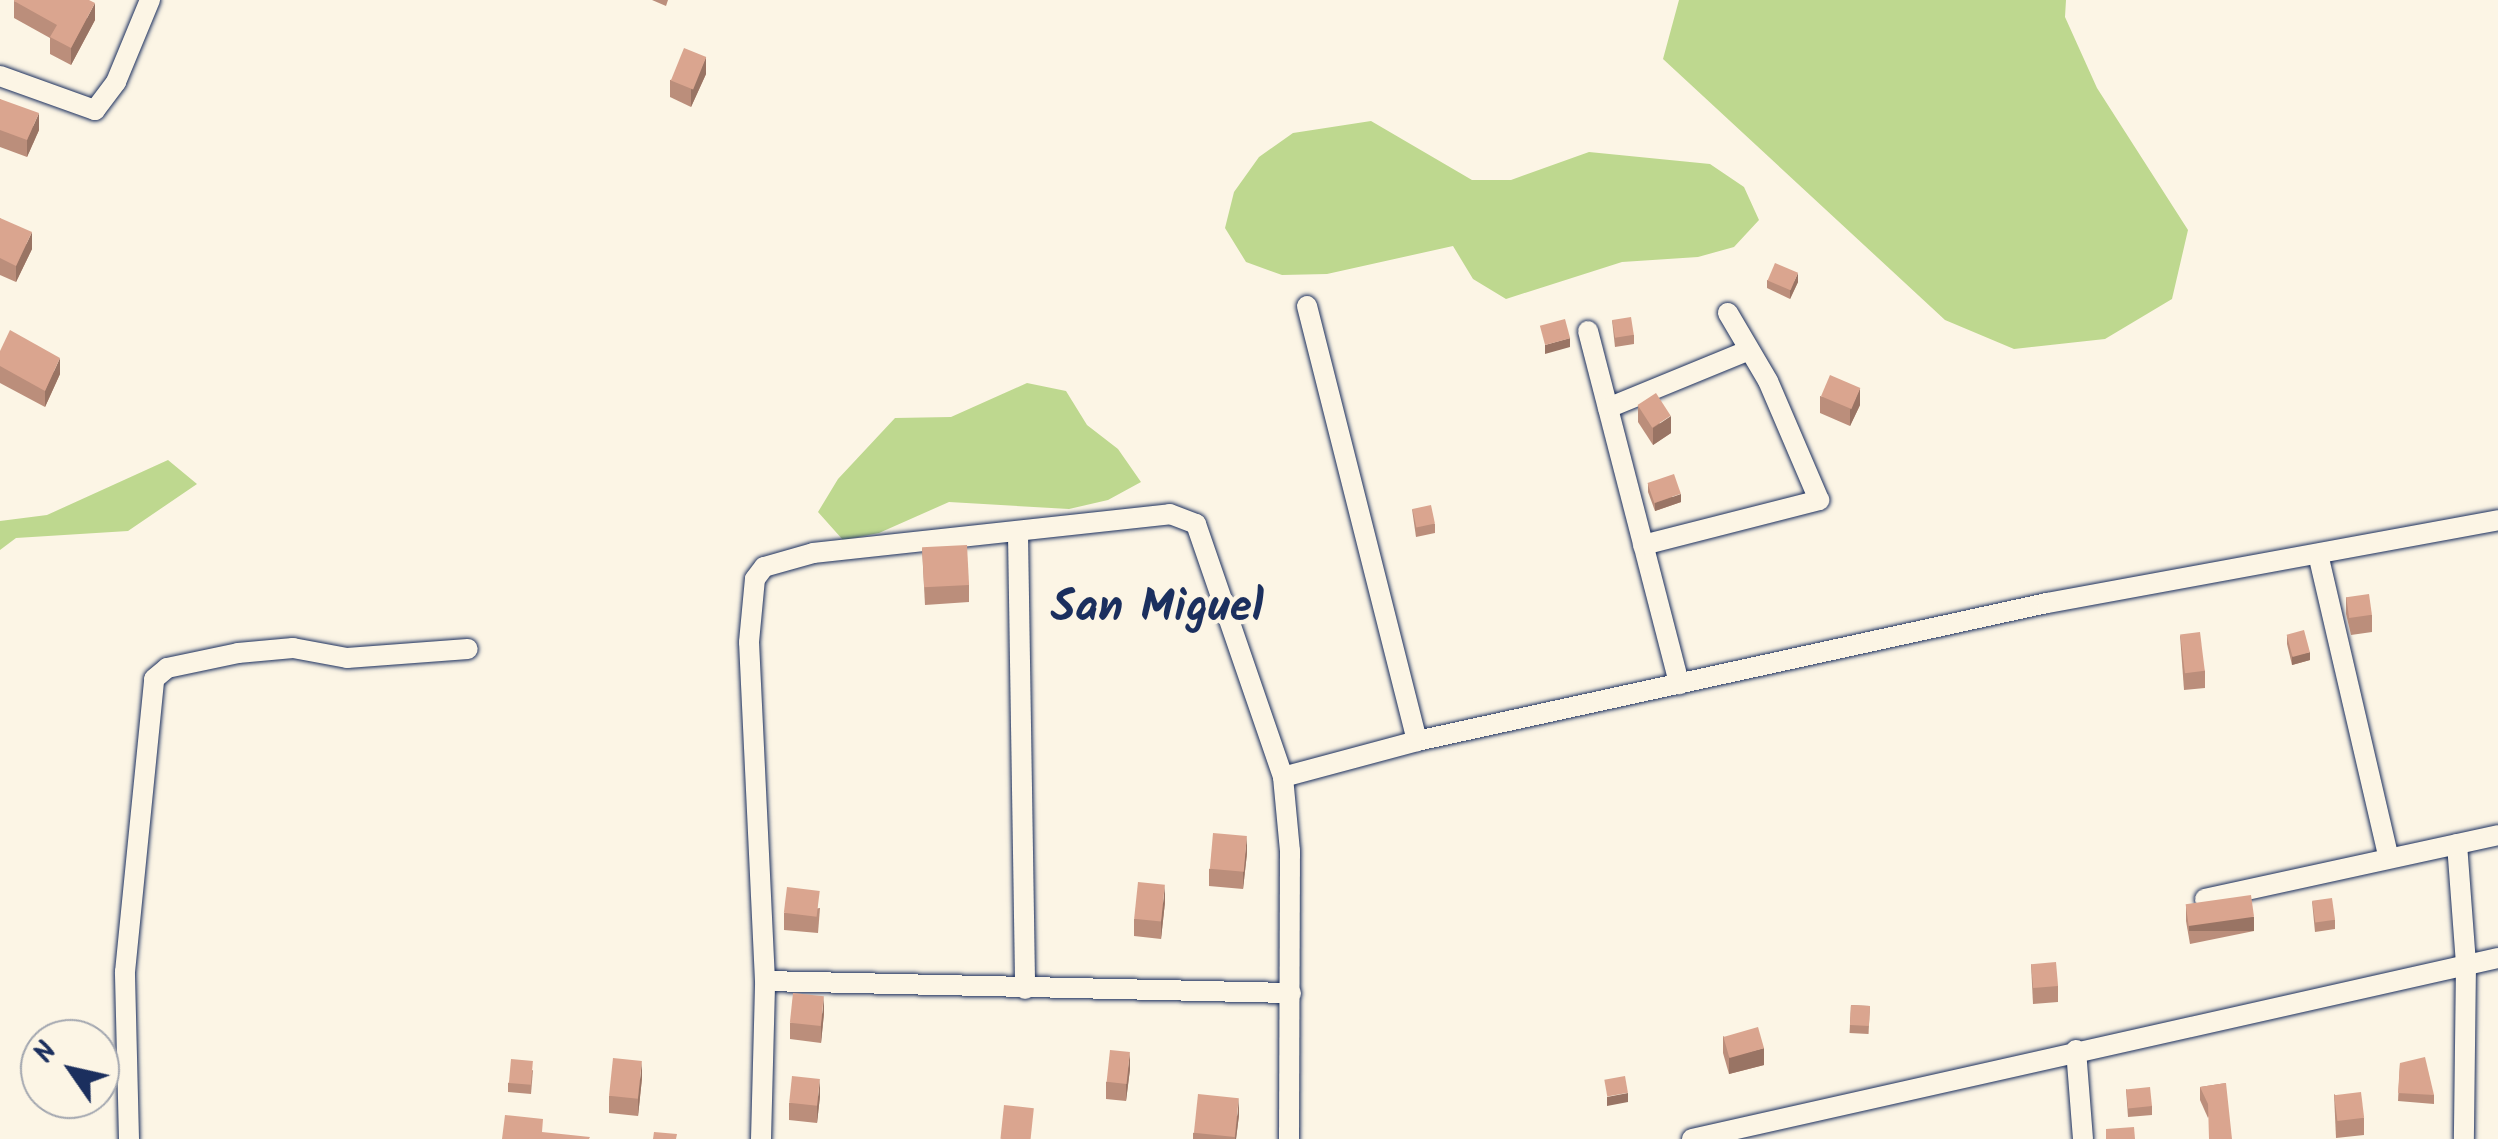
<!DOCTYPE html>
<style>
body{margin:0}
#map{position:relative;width:2498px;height:1139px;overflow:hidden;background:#fcf5e5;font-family:Kalam,sans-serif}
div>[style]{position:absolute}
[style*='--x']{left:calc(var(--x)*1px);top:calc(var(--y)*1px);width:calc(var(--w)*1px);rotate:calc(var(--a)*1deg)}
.green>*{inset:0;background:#bed88f}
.roads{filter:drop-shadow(0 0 2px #1b2f5e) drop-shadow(0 0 2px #1b2f5e)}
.street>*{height:20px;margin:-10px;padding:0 10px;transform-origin:10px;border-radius:10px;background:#fcf5e5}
.wall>*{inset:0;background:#bb8e7b;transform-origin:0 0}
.shaded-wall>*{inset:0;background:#997464;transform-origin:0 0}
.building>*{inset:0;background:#daa58f;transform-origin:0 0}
span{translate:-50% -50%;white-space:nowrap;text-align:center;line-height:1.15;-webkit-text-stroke:9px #fcf5e5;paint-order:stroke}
.district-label{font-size:45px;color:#1b2f5e;font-weight:700}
.north{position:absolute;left:20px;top:1019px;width:100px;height:100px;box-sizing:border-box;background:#fcf5e5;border:2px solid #a2a6af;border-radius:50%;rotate:304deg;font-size:28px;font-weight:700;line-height:40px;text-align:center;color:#1b2f5e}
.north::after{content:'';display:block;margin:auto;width:35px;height:45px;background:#1b2f5e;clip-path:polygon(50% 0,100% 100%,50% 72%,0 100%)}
</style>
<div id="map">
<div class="green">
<div style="clip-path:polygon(1679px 0,2066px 0,2065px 17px,2097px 88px,2188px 230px,2172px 299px,2105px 339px,2014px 349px,1945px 320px,1663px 59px)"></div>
<div style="clip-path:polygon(1371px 121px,1472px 180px,1511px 180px,1589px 152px,1710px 164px,1744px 187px,1759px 220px,1734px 247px,1698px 257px,1622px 262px,1506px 299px,1473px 279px,1453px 246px,1327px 274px,1282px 275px,1246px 262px,1225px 228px,1234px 192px,1259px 157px,1293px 133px)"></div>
<div style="clip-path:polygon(1027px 383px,1066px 391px,1087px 425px,1118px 449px,1141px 482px,1108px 500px,1069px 509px,949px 502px,879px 533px,843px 540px,818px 512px,838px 479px,895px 418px,951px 417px)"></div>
<div style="clip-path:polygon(168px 460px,197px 484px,128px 531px,16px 538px,0 550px,0 521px,47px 515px)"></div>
</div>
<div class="roads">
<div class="street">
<div style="--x:0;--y:76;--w:101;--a:19.7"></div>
<div style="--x:95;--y:110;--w:35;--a:-53"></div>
<div style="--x:116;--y:82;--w:89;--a:-67.5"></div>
<div style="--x:1307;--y:306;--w:449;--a:75.8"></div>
<div style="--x:1588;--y:331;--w:365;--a:75.5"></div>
<div style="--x:1608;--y:408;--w:150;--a:-22.3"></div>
<div style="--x:1018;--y:534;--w:455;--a:89.1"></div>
<div style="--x:1643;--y:545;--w:182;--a:-14.3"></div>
<div style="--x:1819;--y:500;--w:129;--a:-113.2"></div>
<div style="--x:1768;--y:381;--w:79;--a:-120.5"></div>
<div style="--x:2318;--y:554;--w:312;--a:76.9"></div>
<div style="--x:1283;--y:777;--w:139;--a:-15"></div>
<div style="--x:1417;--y:741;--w:645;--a:-12.36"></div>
<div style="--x:2047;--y:603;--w:459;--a:-10.4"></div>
<div style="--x:2457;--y:844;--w:120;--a:85.7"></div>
<div style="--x:2466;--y:964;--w:175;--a:90.7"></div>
<div style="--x:2205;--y:899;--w:300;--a:-12.3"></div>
<div style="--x:765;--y:981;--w:526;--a:1.31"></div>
<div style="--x:2076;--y:1050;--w:89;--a:85.5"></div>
<div style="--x:129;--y:1139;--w:167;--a:-91.4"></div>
<div style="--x:125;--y:972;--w:294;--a:-84.3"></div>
<div style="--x:154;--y:679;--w:17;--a:-40"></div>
<div style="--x:167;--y:668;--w:73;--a:-11.9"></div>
<div style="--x:238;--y:653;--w:55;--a:-5.2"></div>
<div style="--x:293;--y:648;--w:55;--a:10.5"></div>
<div style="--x:347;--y:658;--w:121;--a:-4.3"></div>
<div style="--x:761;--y:1139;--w:158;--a:-88.5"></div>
<div style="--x:765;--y:981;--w:339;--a:-92.7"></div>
<div style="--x:749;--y:642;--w:63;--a:-84.6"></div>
<div style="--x:755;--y:579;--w:15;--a:-53"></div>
<div style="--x:764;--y:567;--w:51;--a:-15.9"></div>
<div style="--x:813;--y:553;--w:359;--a:-6.2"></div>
<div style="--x:1170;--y:514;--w:28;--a:21"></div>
<div style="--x:1196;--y:524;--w:268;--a:71"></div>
<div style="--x:1283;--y:777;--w:74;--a:84.6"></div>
<div style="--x:1290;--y:851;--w:288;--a:90.2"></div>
<div style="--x:1692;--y:1139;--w:826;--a:-12.66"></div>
</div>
</div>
<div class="wall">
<div style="clip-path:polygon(652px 0,668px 0,666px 6px)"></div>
<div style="clip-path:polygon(14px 1px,95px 20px,71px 65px,50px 54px,50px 38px,14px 18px)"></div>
<div style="clip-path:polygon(706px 74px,691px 107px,670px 97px,670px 80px)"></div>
<div style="clip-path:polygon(0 99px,39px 130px,27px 157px,0 147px)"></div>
<div style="clip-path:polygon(0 218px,32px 249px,16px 282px,0 275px)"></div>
<div style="clip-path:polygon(1767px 280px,1798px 282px,1790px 299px,1767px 288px)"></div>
<div style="clip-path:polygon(1612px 320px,1634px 335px,1634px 344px,1615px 347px)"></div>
<div style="clip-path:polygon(0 351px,60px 374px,45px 407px,0 383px)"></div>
<div style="clip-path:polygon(1820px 396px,1860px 405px,1850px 426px,1820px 413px)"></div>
<div style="clip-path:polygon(1638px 405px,1671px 433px,1653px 445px,1638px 422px)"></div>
<div style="clip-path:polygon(1648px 483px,1681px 502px,1655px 511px,1648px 492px)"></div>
<div style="clip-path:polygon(1412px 509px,1435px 524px,1435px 533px,1416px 537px)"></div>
<div style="clip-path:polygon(922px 548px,969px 585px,969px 602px,925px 605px)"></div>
<div style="clip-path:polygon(2346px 597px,2372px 615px,2372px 632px,2351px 635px,2346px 614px)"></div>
<div style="clip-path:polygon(2180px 635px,2205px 671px,2205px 688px,2184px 690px)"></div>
<div style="clip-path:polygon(2287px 635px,2310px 660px,2292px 665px,2287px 644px)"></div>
<div style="clip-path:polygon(1247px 853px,1243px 889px,1209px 886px,1209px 869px)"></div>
<div style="clip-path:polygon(2312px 901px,2335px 920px,2335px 929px,2315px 932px)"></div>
<div style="clip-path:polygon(1165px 902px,1161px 939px,1134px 936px,1134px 919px)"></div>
<div style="clip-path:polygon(2186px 907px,2254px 931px,2190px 944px,2186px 921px)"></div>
<div style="clip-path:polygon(820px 908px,818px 933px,784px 930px,784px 913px)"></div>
<div style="clip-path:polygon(2031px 964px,2058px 986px,2058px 1002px,2033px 1004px)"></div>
<div style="left:1851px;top:1005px;width:19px;height:28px;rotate:3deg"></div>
<div style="clip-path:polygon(824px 1013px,821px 1043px,790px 1039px,790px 1023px)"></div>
<div style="clip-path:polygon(1723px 1036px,1764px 1065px,1729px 1074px,1723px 1053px)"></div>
<div style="clip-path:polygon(2400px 1063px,2434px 1095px,2434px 1104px,2398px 1101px)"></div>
<div style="clip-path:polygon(1130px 1069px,1126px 1101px,1106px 1099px,1106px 1082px)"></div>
<div style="clip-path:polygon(533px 1070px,531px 1094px,508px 1092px,508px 1083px)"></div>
<div style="clip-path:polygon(642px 1078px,638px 1116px,609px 1113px,609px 1096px)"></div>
<div style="clip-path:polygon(2226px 1083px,2208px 1118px,2200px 1100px,2200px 1087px)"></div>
<div style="clip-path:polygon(2126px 1089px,2152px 1106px,2152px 1115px,2128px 1117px)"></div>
<div style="clip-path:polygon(2334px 1094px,2364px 1118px,2364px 1135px,2336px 1138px)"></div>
<div style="clip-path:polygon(820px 1096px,817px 1123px,789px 1120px,789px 1103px)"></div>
<div style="clip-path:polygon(1239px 1115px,1236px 1139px,1193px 1139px,1193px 1133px)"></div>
</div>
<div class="shaded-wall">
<div style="clip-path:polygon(95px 3px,95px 20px,71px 65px,71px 48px)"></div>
<div style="clip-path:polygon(706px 57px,706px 74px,691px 107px,691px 90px)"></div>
<div style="clip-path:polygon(39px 113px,39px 130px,27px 157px,27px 140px)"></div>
<div style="clip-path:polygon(32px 232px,32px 249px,16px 282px,16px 266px)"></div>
<div style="clip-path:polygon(1798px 273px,1798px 282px,1790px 299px,1790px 290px)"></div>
<div style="clip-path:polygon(1570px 338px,1570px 347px,1545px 354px,1545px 345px)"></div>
<div style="clip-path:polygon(60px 358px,60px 374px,45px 407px,45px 391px)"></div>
<div style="clip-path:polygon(1860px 388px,1860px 405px,1850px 426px,1850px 410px)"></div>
<div style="clip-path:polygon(1671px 416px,1671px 433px,1653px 445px,1653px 428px)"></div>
<div style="clip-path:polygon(1681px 494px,1681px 502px,1655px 511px,1655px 503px)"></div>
<div style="clip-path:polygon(2310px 652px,2310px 660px,2292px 665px,2292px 656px)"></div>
<div style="clip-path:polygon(1247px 836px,1247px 853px,1243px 889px,1243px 872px)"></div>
<div style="clip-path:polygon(1165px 885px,1165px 902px,1161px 939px,1161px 922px)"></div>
<div style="left:2254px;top:917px;width:14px;height:65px;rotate:90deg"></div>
<div style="clip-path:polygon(824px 996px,824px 1013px,821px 1043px,821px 1026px)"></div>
<div style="clip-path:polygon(1764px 1048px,1764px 1065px,1729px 1074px,1729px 1057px)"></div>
<div style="clip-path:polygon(1130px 1052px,1130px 1069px,1126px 1101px,1126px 1084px)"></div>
<div style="clip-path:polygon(642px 1061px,642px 1078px,638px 1116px,638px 1099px)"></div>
<div style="clip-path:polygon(820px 1079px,820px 1096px,817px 1123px,817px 1106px)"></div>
<div style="clip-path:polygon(1628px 1093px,1628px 1102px,1607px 1106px,1607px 1097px)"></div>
<div style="clip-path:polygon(1239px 1098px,1239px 1115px,1236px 1139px,1235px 1139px)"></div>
</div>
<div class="building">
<div style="clip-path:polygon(14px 0,89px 0,95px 3px,71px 48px,50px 37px,57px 25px,14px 1px)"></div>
<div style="left:684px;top:48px;width:24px;height:35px;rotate:22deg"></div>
<div style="clip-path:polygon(0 99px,39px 113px,27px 140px,0 130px)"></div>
<div style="clip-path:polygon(0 218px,32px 232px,16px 266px,0 258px)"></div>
<div style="left:1775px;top:263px;width:25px;height:19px;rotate:23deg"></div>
<div style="left:1631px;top:317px;width:18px;height:19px;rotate:81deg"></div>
<div style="left:1565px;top:319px;width:20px;height:26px;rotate:75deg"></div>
<div style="clip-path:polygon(10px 330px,60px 358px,45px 391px,0 366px,0 351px)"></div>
<div style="left:1830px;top:375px;width:33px;height:23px;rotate:23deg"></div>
<div style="left:1656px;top:393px;width:27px;height:22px;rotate:57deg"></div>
<div style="left:1674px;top:474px;width:21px;height:28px;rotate:71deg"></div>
<div style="left:1431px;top:505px;width:19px;height:19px;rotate:78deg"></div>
<div style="left:967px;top:545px;width:40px;height:45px;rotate:87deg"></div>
<div style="left:2369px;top:594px;width:21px;height:23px;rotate:82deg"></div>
<div style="left:2304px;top:630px;width:23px;height:18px;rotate:75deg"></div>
<div style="left:2200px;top:632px;width:39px;height:20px;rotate:83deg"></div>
<div style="left:1213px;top:833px;width:34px;height:36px;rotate:5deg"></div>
<div style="left:1138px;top:882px;width:27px;height:37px;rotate:6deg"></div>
<div style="left:787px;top:887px;width:33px;height:26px;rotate:7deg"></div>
<div style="left:2251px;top:895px;width:22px;height:66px;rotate:82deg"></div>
<div style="left:2332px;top:898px;width:22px;height:20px;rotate:82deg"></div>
<div style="left:2056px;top:962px;width:24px;height:25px;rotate:85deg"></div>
<div style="left:793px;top:993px;width:31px;height:30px;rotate:6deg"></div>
<div style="left:1851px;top:1005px;width:19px;height:20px;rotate:3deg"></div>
<div style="left:1758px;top:1027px;width:22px;height:36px;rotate:74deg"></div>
<div style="left:1110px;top:1050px;width:20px;height:32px;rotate:6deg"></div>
<div style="clip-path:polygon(2425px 1057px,2434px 1095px,2398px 1093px,2400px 1063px)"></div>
<div style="left:613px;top:1058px;width:29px;height:38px;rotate:6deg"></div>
<div style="left:511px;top:1059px;width:22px;height:24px;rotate:5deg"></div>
<div style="left:792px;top:1076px;width:28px;height:27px;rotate:6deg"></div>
<div style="left:1625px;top:1076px;width:17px;height:21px;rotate:80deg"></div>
<div style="clip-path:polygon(2226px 1083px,2232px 1139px,2209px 1139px,2208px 1104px,2200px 1087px)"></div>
<div style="left:2150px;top:1087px;width:19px;height:24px;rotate:84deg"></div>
<div style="left:2361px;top:1092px;width:26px;height:27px;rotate:83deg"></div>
<div style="left:1198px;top:1094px;width:41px;height:39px;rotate:6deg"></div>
<div style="left:1004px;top:1105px;width:30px;height:34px;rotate:6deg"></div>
<div style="clip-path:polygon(505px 1115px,543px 1119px,542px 1132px,590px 1137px,589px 1139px,502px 1139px)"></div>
<div style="clip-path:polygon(2134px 1127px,2135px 1139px,2106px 1139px,2106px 1129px)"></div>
<div style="clip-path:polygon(654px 1132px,677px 1134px,676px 1139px,653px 1139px)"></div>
</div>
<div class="district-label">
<span style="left:1157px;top:610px">San Miguel</span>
</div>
<div class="north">N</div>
</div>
